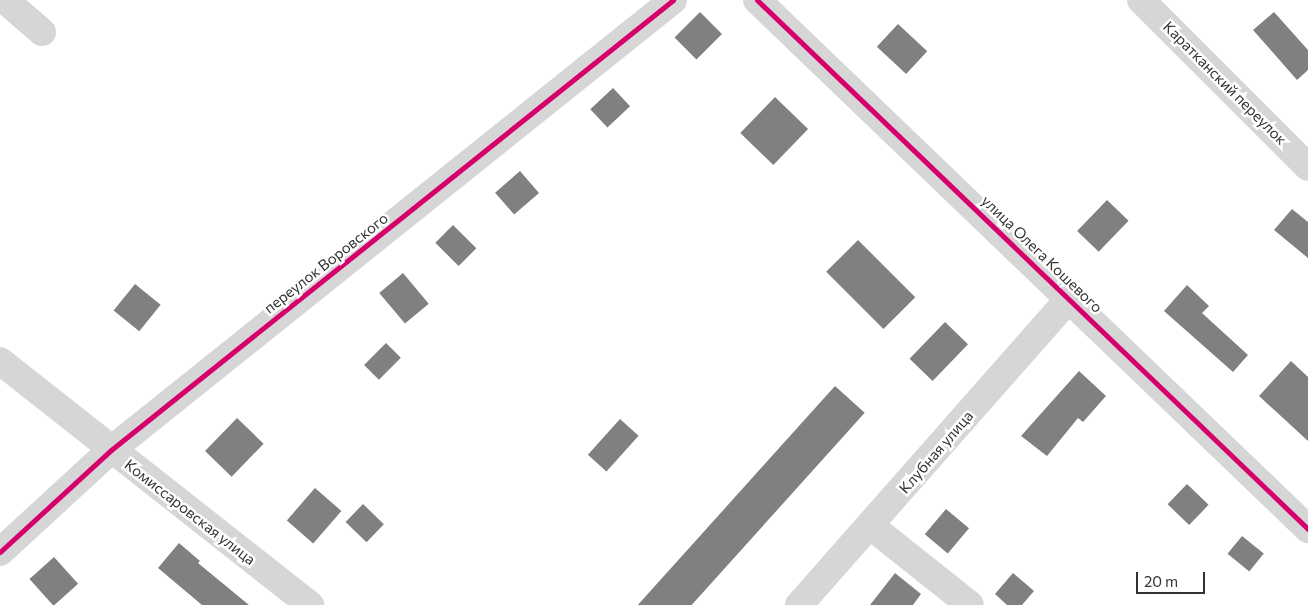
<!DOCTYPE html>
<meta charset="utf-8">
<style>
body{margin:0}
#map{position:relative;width:1308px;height:605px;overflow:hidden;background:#fff;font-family:Commissioner,sans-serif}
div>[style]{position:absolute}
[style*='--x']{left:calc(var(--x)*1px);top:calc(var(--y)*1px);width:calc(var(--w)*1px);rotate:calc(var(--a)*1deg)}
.building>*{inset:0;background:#808080;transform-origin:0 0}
.minor>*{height:28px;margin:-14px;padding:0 14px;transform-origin:14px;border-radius:14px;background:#d6d6d6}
.cycleway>*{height:5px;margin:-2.5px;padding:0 2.5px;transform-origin:2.5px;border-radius:2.5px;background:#d6006c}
span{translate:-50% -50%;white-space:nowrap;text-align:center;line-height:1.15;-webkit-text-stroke:5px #fff;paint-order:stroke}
.street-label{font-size:15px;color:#323232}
.scale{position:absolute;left:1136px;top:572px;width:69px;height:22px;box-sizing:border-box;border:2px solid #323232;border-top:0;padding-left:6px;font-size:15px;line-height:18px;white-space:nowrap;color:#323232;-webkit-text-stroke:4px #fff;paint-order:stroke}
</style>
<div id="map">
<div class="building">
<div style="left:700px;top:12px;width:31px;height:36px;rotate:45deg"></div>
<div style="clip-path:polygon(1274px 12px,1308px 50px,1308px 70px,1297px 80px,1253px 30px)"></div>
<div style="left:898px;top:24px;width:40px;height:31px;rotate:43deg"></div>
<div style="left:613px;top:88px;width:25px;height:31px;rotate:47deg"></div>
<div style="left:775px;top:97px;width:46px;height:50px;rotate:44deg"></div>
<div style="left:520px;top:171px;width:29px;height:33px;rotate:49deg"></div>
<div style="left:1107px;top:200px;width:30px;height:43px;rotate:44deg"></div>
<div style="clip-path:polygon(1292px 209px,1308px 222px,1308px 258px,1274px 230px)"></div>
<div style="left:453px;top:225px;width:33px;height:25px;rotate:45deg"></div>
<div style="left:858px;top:240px;width:81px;height:45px;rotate:45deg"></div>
<div style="left:403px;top:273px;width:40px;height:31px;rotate:50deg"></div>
<div style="left:135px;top:284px;width:33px;height:34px;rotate:39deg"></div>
<div style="clip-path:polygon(1187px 285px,1209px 306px,1202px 313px,1248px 355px,1233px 372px,1164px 311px)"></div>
<div style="left:945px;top:322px;width:32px;height:51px;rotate:44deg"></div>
<div style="left:386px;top:343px;width:21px;height:31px;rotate:45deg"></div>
<div style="clip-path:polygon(1291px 361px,1308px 377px,1308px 441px,1259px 396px)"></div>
<div style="clip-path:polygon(1079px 371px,1106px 396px,1083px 422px,1078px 418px,1047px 456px,1021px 436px)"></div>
<div style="left:835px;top:386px;width:40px;height:297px;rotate:42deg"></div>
<div style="left:237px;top:418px;width:37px;height:46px;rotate:44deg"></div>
<div style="left:620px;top:419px;width:25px;height:48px;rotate:42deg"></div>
<div style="left:1187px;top:484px;width:30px;height:28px;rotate:44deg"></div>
<div style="left:315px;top:488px;width:35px;height:43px;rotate:41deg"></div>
<div style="left:363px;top:504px;width:29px;height:25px;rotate:44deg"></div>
<div style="left:946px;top:509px;width:30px;height:33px;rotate:40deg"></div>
<div style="left:1242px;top:536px;width:28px;height:23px;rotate:39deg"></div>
<div style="clip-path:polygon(179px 543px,200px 561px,198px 563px,249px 605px,202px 605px,158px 568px)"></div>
<div style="left:54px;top:557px;width:36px;height:33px;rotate:48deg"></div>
<div style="clip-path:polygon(895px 573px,921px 594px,913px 605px,870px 605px)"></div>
<div style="clip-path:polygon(1013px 573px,1034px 591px,1022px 605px,1007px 605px,995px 594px)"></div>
</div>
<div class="minor">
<div style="--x:5;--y:0;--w:49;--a:40.9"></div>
<div style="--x:757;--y:0;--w:764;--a:43.83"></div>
<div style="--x:1141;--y:0;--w:236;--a:45"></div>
<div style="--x:0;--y:361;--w:395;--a:38.2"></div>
<div style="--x:872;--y:527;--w:125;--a:38.5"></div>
<div style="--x:0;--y:552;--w:151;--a:-42.6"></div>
<div style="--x:111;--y:450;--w:720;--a:-38.68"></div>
<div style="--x:799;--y:605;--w:409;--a:-48.6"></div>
</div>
<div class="cycleway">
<div style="--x:757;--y:0;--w:764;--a:43.83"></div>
<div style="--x:0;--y:552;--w:151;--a:-42.6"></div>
<div style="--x:111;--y:450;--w:720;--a:-38.68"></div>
</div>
<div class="street-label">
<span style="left:1225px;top:83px;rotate:45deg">Каратканский переулок</span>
<span style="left:1042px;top:254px;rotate:44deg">улица Олега Кошевого</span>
<span style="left:326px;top:263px;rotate:-38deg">переулок Воровского</span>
<span style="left:936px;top:452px;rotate:-49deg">Клубная улица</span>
<span style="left:190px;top:512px;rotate:38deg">Комиссаровская улица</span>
</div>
<div class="scale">20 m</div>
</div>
